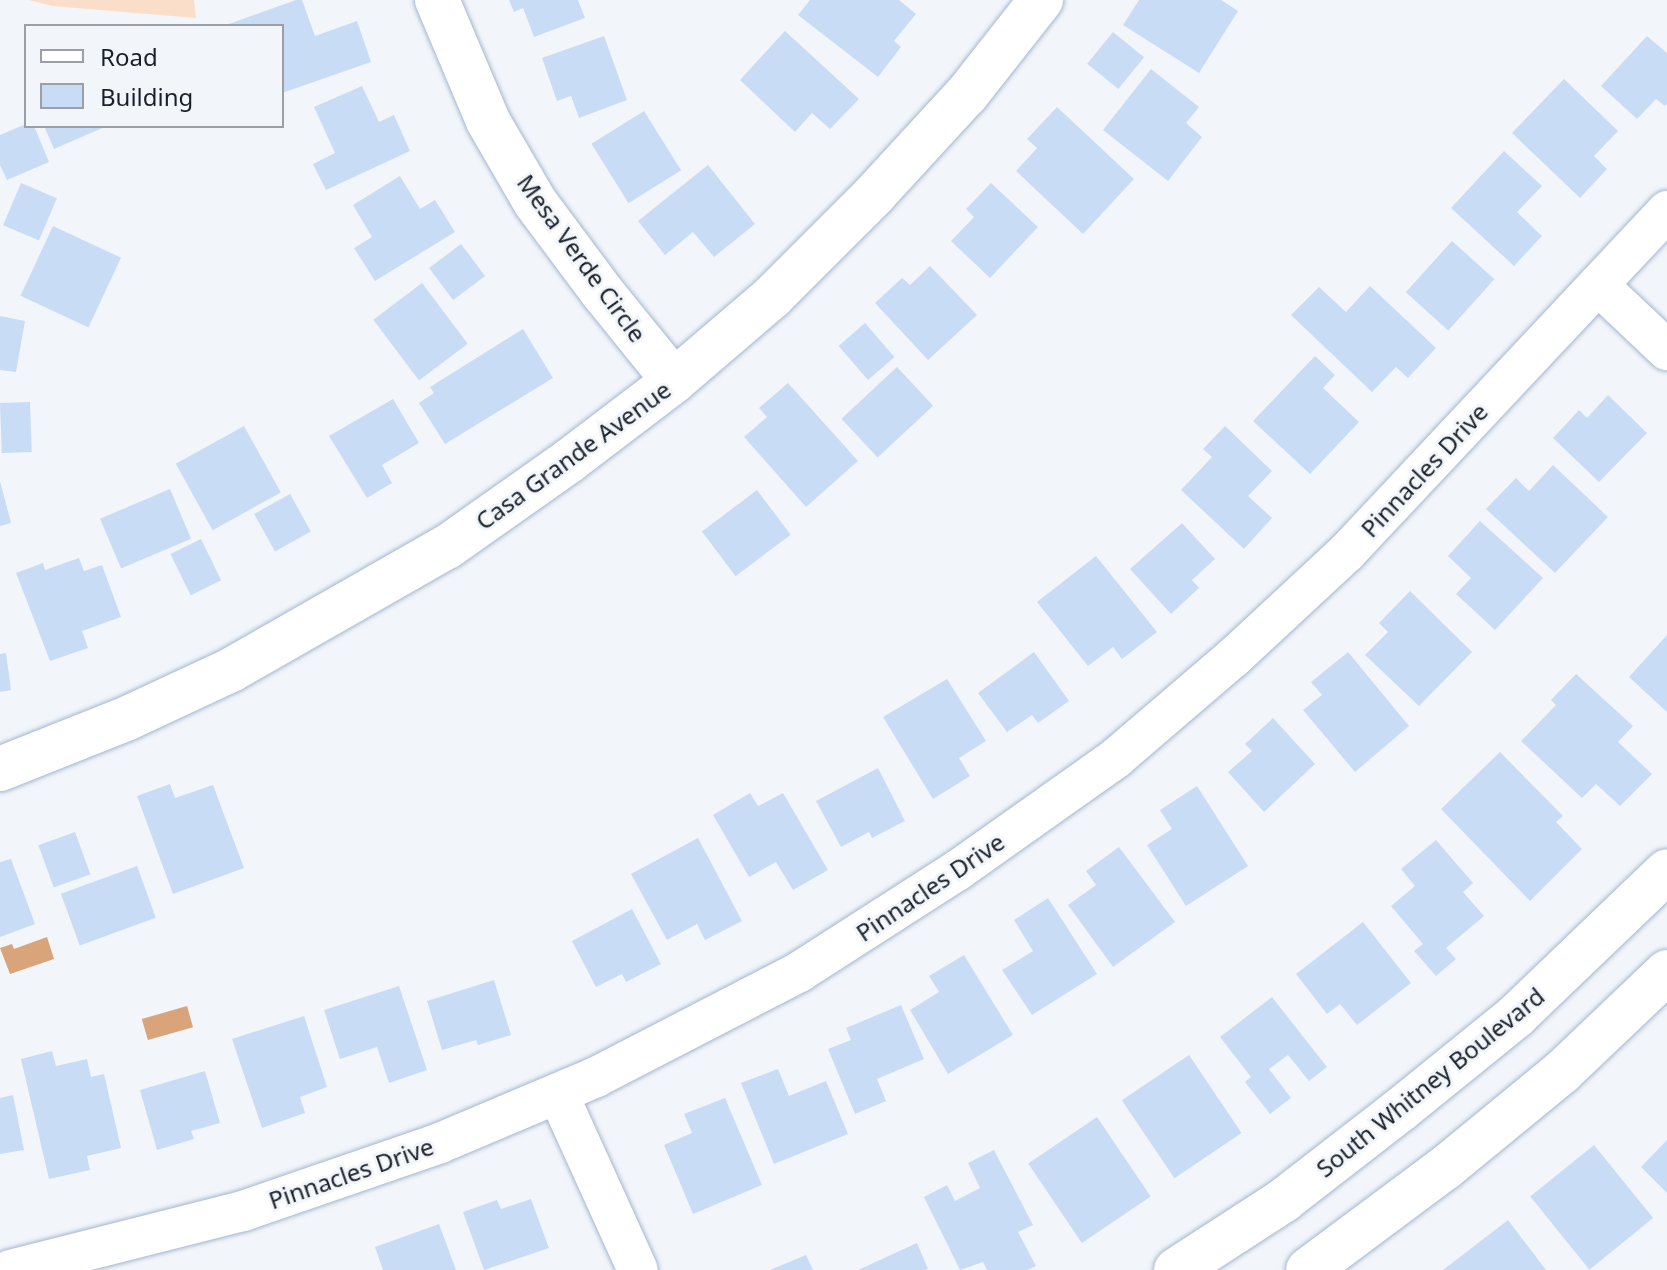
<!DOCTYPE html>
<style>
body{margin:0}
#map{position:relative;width:1667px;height:1270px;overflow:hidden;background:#f2f6fb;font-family:"Noto Sans",sans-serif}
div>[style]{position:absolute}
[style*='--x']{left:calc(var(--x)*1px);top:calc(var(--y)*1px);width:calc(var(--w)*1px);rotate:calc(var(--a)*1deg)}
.green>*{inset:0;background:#fbdec9}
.water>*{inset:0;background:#daa47a;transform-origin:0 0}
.building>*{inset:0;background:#c9dcf5;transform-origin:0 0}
.roads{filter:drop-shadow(0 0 2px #a4b6ce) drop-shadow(0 0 2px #a4b6ce)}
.minor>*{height:40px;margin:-20px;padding:0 20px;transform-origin:20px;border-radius:20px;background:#fff}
.tertiary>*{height:44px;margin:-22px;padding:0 22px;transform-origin:22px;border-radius:22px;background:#fff}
span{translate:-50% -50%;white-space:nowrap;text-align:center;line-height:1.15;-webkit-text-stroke:6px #f2f6fb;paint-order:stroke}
.street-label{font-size:24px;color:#192029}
.legend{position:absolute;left:24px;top:24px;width:260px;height:104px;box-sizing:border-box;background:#f2f6fb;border:2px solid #9ba0a7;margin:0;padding:10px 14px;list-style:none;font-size:24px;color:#192029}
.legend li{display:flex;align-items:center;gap:16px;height:40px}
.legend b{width:40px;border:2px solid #9ba0a7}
</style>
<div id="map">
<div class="green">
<div style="clip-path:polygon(29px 0,194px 0,196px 18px,52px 6px)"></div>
</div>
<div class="water">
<div style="clip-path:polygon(47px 937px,54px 959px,10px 974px,0 948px,12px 944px,14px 949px)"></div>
<div style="left:187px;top:1006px;width:22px;height:47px;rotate:74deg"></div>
</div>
<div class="building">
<div style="clip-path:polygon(296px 0,302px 0,315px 36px,357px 21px,371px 62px,282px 93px,282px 26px,223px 26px)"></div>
<div style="clip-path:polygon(509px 0,578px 0,585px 18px,534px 37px,523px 8px,514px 12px)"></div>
<div style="clip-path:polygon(810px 0,899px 0,916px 14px,894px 41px,901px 47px,878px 77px,798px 15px)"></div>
<div style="clip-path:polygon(1139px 0,1221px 0,1238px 11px,1199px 73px,1123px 25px)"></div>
<div style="clip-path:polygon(785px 31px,859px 99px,830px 129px,812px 113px,795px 132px,740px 80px)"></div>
<div style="left:1113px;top:32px;width:40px;height:41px;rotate:39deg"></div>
<div style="clip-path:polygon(604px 36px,627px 100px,579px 118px,571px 96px,557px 101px,542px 58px)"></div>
<div style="clip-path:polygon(1647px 36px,1667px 53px,1667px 104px,1665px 106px,1656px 99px,1637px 119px,1601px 86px)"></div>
<div style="clip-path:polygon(1151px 69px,1199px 107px,1186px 123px,1202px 137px,1168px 181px,1103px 130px)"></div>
<div style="clip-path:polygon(1564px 79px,1618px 131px,1594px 156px,1607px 169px,1580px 198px,1512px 133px)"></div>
<div style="clip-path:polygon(362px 86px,379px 122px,394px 115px,410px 151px,326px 190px,313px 164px,335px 153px,314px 107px)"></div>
<div style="clip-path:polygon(1057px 107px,1134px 179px,1083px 234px,1016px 171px,1037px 148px,1027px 139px)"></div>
<div style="left:644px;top:111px;width:70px;height:62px;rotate:58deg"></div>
<div style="clip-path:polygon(26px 124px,34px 126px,49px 162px,7px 180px,0 165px,0 135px)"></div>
<div style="clip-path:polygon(44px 126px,107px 126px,54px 149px)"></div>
<div style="clip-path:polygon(1504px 151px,1542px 186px,1517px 212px,1542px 236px,1514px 266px,1451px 208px)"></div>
<div style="clip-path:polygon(708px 165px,755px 224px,714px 257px,693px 232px,665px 255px,638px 221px)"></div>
<div style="clip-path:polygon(400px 176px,420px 209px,435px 200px,455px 232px,375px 281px,354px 248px,372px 237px,353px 205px)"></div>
<div style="left:21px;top:183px;width:39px;height:46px;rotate:23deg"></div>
<div style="clip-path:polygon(991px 183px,1038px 227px,990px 278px,951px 241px,974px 217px,966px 209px)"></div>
<div style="left:53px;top:226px;width:75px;height:77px;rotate:25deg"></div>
<div style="left:1452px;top:241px;width:57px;height:69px;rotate:42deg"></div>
<div style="left:461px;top:244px;width:40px;height:40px;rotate:53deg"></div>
<div style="clip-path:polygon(930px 266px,977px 315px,928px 360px,875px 303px,902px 278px,910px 285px)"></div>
<div style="left:422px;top:283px;width:76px;height:61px;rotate:53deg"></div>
<div style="clip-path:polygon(1370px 286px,1436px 348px,1408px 378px,1396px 367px,1372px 392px,1291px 315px,1319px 287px,1346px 312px)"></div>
<div style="clip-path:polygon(0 316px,25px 321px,16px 372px,0 370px)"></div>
<div style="left:865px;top:323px;width:45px;height:35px;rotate:49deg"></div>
<div style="clip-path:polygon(523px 329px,553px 378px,445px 444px,419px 403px,434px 393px,430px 387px)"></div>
<div style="clip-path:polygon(1315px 356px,1335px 375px,1323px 388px,1359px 422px,1310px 474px,1253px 421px)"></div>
<div style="left:897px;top:367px;width:53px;height:76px;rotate:47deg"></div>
<div style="clip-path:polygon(788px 383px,858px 461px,806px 507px,744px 437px,767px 417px,759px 408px)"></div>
<div style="clip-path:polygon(1608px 395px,1647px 433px,1599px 482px,1553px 438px,1579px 410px,1587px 418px)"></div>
<div style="clip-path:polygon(393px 399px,419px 443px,382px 465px,392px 483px,367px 498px,329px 436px)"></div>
<div style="left:30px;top:402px;width:50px;height:30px;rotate:88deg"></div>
<div style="left:244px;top:426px;width:76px;height:78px;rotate:61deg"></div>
<div style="clip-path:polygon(1225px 426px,1272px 471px,1248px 496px,1272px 518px,1244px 549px,1181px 490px,1212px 457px,1203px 449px)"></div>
<div style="clip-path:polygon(1553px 465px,1608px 517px,1555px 573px,1486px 509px,1516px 478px,1529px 491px)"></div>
<div style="clip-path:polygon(0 481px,11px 523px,0 526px)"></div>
<div style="left:170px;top:489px;width:54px;height:76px;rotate:67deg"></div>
<div style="left:757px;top:490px;width:56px;height:69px;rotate:53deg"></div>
<div style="left:290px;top:494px;width:43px;height:41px;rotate:61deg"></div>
<div style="clip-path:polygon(1480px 521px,1543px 578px,1495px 630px,1456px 594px,1471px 578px,1448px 556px)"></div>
<div style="clip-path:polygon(1182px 523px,1215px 559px,1192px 580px,1199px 588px,1171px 614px,1130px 569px)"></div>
<div style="left:201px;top:539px;width:46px;height:34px;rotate:64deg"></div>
<div style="clip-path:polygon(1096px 556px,1157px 632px,1122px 659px,1113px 647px,1088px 666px,1037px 602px)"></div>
<div style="clip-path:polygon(79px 558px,84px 571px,102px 565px,121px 617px,82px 631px,88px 648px,50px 661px,16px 573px,43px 563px,45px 570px)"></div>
<div style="clip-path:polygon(1410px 591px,1472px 652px,1419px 706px,1365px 655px,1388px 632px,1379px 623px)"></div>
<div style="clip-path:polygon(1667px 635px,1667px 712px,1629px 677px)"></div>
<div style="clip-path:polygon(1034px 652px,1069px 701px,1038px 723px,1032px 715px,1007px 732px,978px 693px)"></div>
<div style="clip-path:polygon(1348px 652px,1409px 726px,1355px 772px,1303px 710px,1322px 695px,1311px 682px)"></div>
<div style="clip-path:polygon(6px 653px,11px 690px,0 692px,0 654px)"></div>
<div style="clip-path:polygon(1576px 674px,1633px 726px,1618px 742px,1652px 774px,1620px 806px,1596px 784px,1582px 798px,1521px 741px,1556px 705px,1551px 700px)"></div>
<div style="clip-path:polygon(947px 679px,986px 741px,959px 758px,970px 776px,933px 799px,883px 717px)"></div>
<div style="clip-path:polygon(1273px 718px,1315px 764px,1264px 812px,1228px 772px,1252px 751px,1245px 744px)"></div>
<div style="clip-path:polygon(1500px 752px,1563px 816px,1556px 822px,1582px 849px,1530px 901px,1441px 809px)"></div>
<div style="clip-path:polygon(878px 768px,905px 821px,872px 838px,869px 832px,841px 847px,816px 801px)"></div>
<div style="clip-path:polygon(170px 784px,175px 798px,213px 785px,244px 868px,173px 894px,137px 796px)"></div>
<div style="clip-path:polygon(1197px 786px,1248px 866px,1186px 906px,1147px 845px,1172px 829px,1160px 810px)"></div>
<div style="clip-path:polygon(750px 793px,758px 806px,783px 793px,828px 870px,793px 890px,776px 862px,749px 877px,713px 815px)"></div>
<div style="left:75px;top:832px;width:45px;height:39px;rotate:70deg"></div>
<div style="clip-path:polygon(698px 838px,742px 921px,705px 940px,697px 924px,667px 940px,631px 874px)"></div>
<div style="clip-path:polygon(1436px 840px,1473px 883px,1463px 892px,1484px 916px,1446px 948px,1456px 959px,1436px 976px,1414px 951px,1423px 944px,1391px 906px,1415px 886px,1401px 869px)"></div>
<div style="clip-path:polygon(1119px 847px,1175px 922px,1113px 967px,1068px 905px,1096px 885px,1086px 871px)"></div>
<div style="clip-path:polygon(11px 859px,35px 924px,0 937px,0 862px)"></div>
<div style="left:137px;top:866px;width:55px;height:81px;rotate:70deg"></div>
<div style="clip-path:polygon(1048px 898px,1097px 974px,1032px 1015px,1002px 970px,1033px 951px,1014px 920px)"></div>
<div style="clip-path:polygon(632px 909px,661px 964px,626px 982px,622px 974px,596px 987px,572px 941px)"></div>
<div style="clip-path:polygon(1363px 922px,1411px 983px,1357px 1025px,1340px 1004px,1327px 1014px,1296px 974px)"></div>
<div style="clip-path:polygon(964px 955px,1013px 1035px,948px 1074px,910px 1010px,939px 992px,929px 976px)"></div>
<div style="clip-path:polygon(494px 980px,511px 1035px,478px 1045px,476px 1040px,442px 1050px,427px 1001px)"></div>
<div style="clip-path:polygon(399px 986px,427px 1070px,389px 1083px,377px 1047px,340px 1059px,324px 1010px)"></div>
<div style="clip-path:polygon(1272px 997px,1327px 1067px,1309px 1081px,1288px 1055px,1269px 1069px,1291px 1098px,1270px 1114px,1245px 1082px,1251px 1077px,1220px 1037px)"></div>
<div style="clip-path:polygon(901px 1005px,924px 1059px,877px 1079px,886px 1101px,855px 1114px,828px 1049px,851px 1040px,846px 1028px)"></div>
<div style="clip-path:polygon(304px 1016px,327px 1087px,300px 1097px,305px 1113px,262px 1128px,232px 1039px)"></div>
<div style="clip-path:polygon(52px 1051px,56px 1066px,87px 1059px,91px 1077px,104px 1074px,121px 1148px,87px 1156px,90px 1170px,49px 1179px,21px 1059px)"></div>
<div style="left:1189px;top:1055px;width:94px;height:81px;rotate:56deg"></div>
<div style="clip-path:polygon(778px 1069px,789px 1096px,826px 1081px,848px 1134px,774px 1164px,741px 1083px)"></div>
<div style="clip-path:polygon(205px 1071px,220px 1123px,191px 1131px,194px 1139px,157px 1150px,140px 1090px)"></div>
<div style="clip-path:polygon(13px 1095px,24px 1150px,0 1154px,0 1098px)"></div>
<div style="clip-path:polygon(725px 1098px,762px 1185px,693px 1214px,664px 1145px,692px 1133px,684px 1114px)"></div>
<div style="left:1097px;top:1117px;width:96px;height:83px;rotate:56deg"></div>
<div style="clip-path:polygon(1667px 1140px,1667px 1193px,1641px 1167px)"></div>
<div style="left:1594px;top:1145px;width:94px;height:82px;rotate:51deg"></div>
<div style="clip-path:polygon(994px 1150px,1033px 1225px,1018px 1232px,1036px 1266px,1027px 1270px,987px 1270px,983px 1262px,960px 1270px,924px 1197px,947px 1185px,955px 1201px,980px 1188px,968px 1163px)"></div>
<div style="clip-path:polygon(531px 1199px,549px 1248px,484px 1270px,463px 1212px,497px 1200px,501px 1209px)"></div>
<div style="clip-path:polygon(1508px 1220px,1546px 1270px,1443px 1270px)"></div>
<div style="clip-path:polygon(439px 1224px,456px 1270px,383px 1270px,375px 1247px)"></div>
<div style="clip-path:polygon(917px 1243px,928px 1269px,925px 1270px,858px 1270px)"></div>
<div style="clip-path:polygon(806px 1255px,813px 1270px,770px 1270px)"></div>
</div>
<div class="roads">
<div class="minor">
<div style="--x:1598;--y:285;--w:95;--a:43.3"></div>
<div style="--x:558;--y:1094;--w:193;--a:65.6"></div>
<div style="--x:10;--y:1270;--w:240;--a:-14.2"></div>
<div style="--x:243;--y:1211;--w:208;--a:-19"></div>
<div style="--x:440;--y:1143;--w:169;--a:-22.9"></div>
<div style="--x:596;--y:1077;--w:229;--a:-27.3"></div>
<div style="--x:799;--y:972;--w:189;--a:-32.7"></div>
<div style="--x:958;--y:870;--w:194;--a:-35.3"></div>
<div style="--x:1116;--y:758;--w:155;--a:-40.6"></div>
<div style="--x:1234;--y:657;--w:154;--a:-42.9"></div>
<div style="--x:1347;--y:552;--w:468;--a:-46.8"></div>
</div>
<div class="tertiary">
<div style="--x:437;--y:0;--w:131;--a:67.1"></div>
<div style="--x:488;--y:121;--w:94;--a:59.9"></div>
<div style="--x:535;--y:202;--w:112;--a:53.3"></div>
<div style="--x:602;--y:292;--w:114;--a:51"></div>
<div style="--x:0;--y:769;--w:138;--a:-21.7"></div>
<div style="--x:128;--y:718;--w:114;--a:-25"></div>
<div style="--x:231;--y:670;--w:249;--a:-29.7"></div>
<div style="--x:447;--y:547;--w:149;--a:-35.2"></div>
<div style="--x:569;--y:461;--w:132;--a:-37.3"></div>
<div style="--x:674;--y:381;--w:130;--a:-40.6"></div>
<div style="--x:773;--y:296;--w:143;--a:-45"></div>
<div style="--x:874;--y:195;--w:137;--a:-47.4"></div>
<div style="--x:967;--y:94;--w:120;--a:-51.8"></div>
<div style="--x:1176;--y:1270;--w:129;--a:-32.9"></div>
<div style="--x:1284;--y:1200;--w:147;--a:-37.8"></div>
<div style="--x:1400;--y:1110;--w:149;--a:-39"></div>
<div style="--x:1516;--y:1016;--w:209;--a:-43.8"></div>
<div style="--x:1308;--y:1270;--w:171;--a:-36.7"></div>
<div style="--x:1445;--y:1168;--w:151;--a:-39.4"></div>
<div style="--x:1562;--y:1072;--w:145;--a:-43.6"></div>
</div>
</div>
<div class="street-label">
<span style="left:582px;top:258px;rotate:54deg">Mesa Verde Circle</span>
<span style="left:573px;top:455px;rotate:-36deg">Casa Grande Avenue</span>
<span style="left:1424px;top:470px;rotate:-47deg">Pinnacles Drive</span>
<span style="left:930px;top:887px;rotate:-34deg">Pinnacles Drive</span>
<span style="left:1430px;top:1082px;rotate:-39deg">South Whitney Boulevard</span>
<span style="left:351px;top:1173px;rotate:-19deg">Pinnacles Drive</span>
</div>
<ul class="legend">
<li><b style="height:10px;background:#fff"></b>Road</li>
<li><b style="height:22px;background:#c9dcf5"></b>Building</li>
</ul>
</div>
